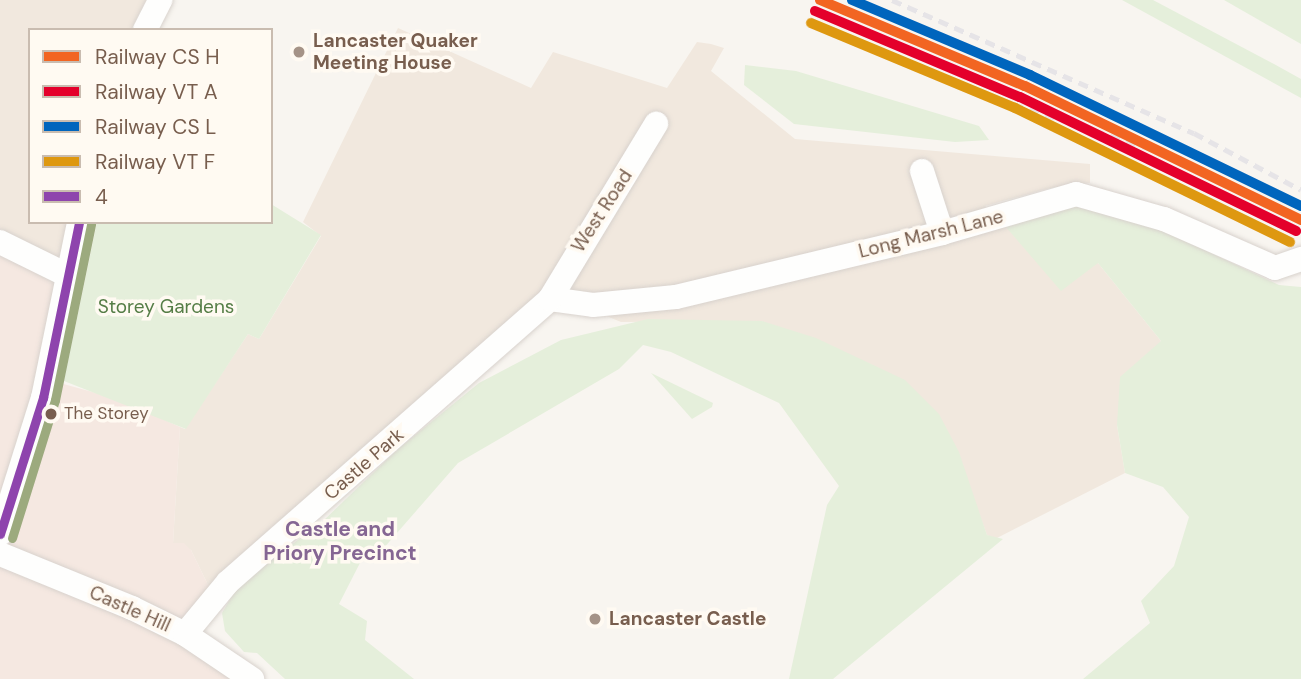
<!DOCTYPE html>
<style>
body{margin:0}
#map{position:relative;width:1301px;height:679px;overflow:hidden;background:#f8f5f0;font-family:"DM Sans",sans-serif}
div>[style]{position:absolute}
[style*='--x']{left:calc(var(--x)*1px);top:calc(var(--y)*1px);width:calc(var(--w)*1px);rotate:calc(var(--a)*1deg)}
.residential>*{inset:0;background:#f1e8de}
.commercial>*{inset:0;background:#f5e8e1}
.green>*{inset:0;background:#e5efdb}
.roads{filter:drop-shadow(0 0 2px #d8d2cd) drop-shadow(0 0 2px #d8d2cd)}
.minor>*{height:24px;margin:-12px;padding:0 12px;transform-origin:12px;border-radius:12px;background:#fefefd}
.rail>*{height:5px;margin-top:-2.5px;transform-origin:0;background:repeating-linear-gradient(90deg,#e6e4e7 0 10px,transparent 0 17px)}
.bus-1>*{height:9px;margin:-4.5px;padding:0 4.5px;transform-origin:4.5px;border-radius:4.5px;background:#8e44ad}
.bus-2>*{height:9px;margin:-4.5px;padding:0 4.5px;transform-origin:4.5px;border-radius:4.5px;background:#9caa7e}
.rail-1>*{height:10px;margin:-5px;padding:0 5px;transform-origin:5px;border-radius:5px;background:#f26522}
.rail-2>*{height:10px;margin:-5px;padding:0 5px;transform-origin:5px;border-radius:5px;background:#e4002b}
.rail-3>*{height:10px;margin:-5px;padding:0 5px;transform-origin:5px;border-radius:5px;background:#0065bd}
.rail-4>*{height:10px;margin:-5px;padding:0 5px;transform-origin:5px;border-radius:5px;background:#de9810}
.dots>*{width:19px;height:19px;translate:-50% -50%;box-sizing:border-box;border:4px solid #fffaf2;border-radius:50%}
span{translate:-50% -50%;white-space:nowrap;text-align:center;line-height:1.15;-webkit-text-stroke:7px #fffaf2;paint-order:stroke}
.bus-label{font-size:17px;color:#785e4e}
.left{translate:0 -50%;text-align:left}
.poi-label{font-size:19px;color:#785e4e;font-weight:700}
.street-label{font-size:19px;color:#785e4e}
.park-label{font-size:19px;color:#557d46}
.neighbourhood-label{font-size:21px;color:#856693;font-weight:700}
.legend{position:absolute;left:28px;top:28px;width:245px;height:196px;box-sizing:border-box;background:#fffaf2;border:2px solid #c9bcb0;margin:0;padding:9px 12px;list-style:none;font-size:21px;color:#785e4e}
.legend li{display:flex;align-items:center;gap:14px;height:35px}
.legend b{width:35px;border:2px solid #c9bcb0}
</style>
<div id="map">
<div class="residential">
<div style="clip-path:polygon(0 0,146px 0,131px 30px,30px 30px,30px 222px,69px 222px,56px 283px,0 254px)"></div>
<div style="clip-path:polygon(398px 28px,531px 88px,553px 52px,667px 88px,697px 42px,711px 44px,724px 48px,711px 71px,795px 139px,1090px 164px,1090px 183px,1050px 188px,985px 206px,1005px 226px,1098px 263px,1161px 341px,1117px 425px,1125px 473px,995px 539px,987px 535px,973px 497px,762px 321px,621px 322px,548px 292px,209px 587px,191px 550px,173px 543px,180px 427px,185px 429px,248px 334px,259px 339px,321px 236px,303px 222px)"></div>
</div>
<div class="commercial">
<div style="clip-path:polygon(0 254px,56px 283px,38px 377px,118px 399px,180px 427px,173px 543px,184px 543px,191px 550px,209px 587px,173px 639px,236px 679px,0 679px)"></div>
</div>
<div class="green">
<div style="clip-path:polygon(1122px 0,1153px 0,1274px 64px,1301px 79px,1301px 98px)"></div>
<div style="clip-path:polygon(1224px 0,1301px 0,1301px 44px)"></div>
<div style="clip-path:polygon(745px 65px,796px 71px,979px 126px,989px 140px,955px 142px,794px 124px,744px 85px)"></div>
<div style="clip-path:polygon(1063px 203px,1162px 230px,1279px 285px,1301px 287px,1301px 679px,1083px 679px,1150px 623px,1141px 601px,1174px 566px,1189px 517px,1163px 487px,1125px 473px,1117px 425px,1120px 377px,1161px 341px,1098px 263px,1061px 291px,1005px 226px)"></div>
<div style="clip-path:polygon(271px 204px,321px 235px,259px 339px,248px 334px,186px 429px,64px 381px,97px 222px,271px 222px)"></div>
<div style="clip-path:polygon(648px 319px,762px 321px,816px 338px,905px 380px,939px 414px,959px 452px,987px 535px,1003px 539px,833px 679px,789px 679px,827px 505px,839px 486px,779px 403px,671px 352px,643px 345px,619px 369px,458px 463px,376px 557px,362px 559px,339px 604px,367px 621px,365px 640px,414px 679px,285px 679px,257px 653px,244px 652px,225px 631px,222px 613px,239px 584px,322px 522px,398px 449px,479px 383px,561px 340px)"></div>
<div style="clip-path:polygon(651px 373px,713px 403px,712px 407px,692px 419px)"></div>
</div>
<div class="roads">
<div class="minor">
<div style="--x:145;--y:30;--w:34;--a:-63"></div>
<div style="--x:922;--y:171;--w:65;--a:72.1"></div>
<div style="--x:0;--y:242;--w:75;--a:26.2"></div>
<div style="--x:550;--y:299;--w:43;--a:7.9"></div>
<div style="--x:593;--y:305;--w:83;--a:-5.5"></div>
<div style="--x:676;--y:297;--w:274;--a:-13.5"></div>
<div style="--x:942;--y:233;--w:140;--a:-16.2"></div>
<div style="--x:1076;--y:194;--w:91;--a:15.9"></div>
<div style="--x:1164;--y:219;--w:121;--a:23.8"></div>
<div style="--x:1275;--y:268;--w:28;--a:-19"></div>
<div style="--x:0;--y:534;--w:143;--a:-72.5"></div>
<div style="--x:43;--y:398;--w:180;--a:-78.4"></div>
<div style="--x:0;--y:554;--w:143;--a:22.2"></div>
<div style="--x:132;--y:608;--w:59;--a:26.1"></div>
<div style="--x:185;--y:634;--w:81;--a:33.9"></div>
<div style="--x:185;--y:634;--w:67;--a:-50.4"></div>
<div style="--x:228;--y:582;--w:429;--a:-41.3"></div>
<div style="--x:550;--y:299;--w:205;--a:-58.8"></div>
</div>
</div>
<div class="rail">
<div style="--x:892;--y:0;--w:330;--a:23.8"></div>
<div style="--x:1194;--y:133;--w:121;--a:28"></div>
<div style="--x:1013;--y:104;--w:177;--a:18.1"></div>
</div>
<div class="bus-1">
<div style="--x:0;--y:534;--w:143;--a:-72.5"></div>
<div style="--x:43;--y:398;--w:180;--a:-78.4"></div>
</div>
<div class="bus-2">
<div style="--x:12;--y:538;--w:145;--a:-72.7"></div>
<div style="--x:55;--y:400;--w:180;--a:-78.4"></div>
</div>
<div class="rail-1">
<div style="--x:820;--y:0;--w:222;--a:22.8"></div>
<div style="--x:1025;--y:86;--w:307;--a:25.9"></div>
</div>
<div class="rail-2">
<div style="--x:815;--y:11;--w:222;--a:22.8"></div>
<div style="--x:1020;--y:97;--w:307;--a:25.9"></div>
</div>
<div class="rail-3">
<div style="--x:852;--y:0;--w:193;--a:22.8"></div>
<div style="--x:1030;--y:75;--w:301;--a:25.8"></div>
</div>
<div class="rail-4">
<div style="--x:811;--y:23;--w:221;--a:22.6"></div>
<div style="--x:1015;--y:108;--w:306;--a:26"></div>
</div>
<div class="dots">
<div style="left:299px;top:52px;background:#a59387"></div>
<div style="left:51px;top:414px;background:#785e4e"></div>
<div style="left:595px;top:619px;background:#a59387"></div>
</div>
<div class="bus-label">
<span class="left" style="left:64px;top:414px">The Storey</span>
</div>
<div class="poi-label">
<span class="left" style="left:313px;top:52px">Lancaster Quaker<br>Meeting House</span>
<span class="left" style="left:609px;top:619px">Lancaster Castle</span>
</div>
<div class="street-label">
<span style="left:602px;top:211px;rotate:-57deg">West Road</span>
<span style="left:931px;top:234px;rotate:-14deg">Long Marsh Lane</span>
<span style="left:364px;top:464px;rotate:-41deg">Castle Park</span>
<span style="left:130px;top:609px;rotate:24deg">Castle Hill</span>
</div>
<div class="park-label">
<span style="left:166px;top:307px">Storey Gardens</span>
</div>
<div class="neighbourhood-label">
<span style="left:340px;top:541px">Castle and<br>Priory Precinct</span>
</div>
<ul class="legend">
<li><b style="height:9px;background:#f26522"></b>Railway CS H</li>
<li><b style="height:9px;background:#e4002b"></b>Railway VT A</li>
<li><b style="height:9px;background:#0065bd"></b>Railway CS L</li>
<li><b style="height:9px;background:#de9810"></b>Railway VT F</li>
<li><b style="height:9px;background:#8e44ad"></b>4</li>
</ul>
</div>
